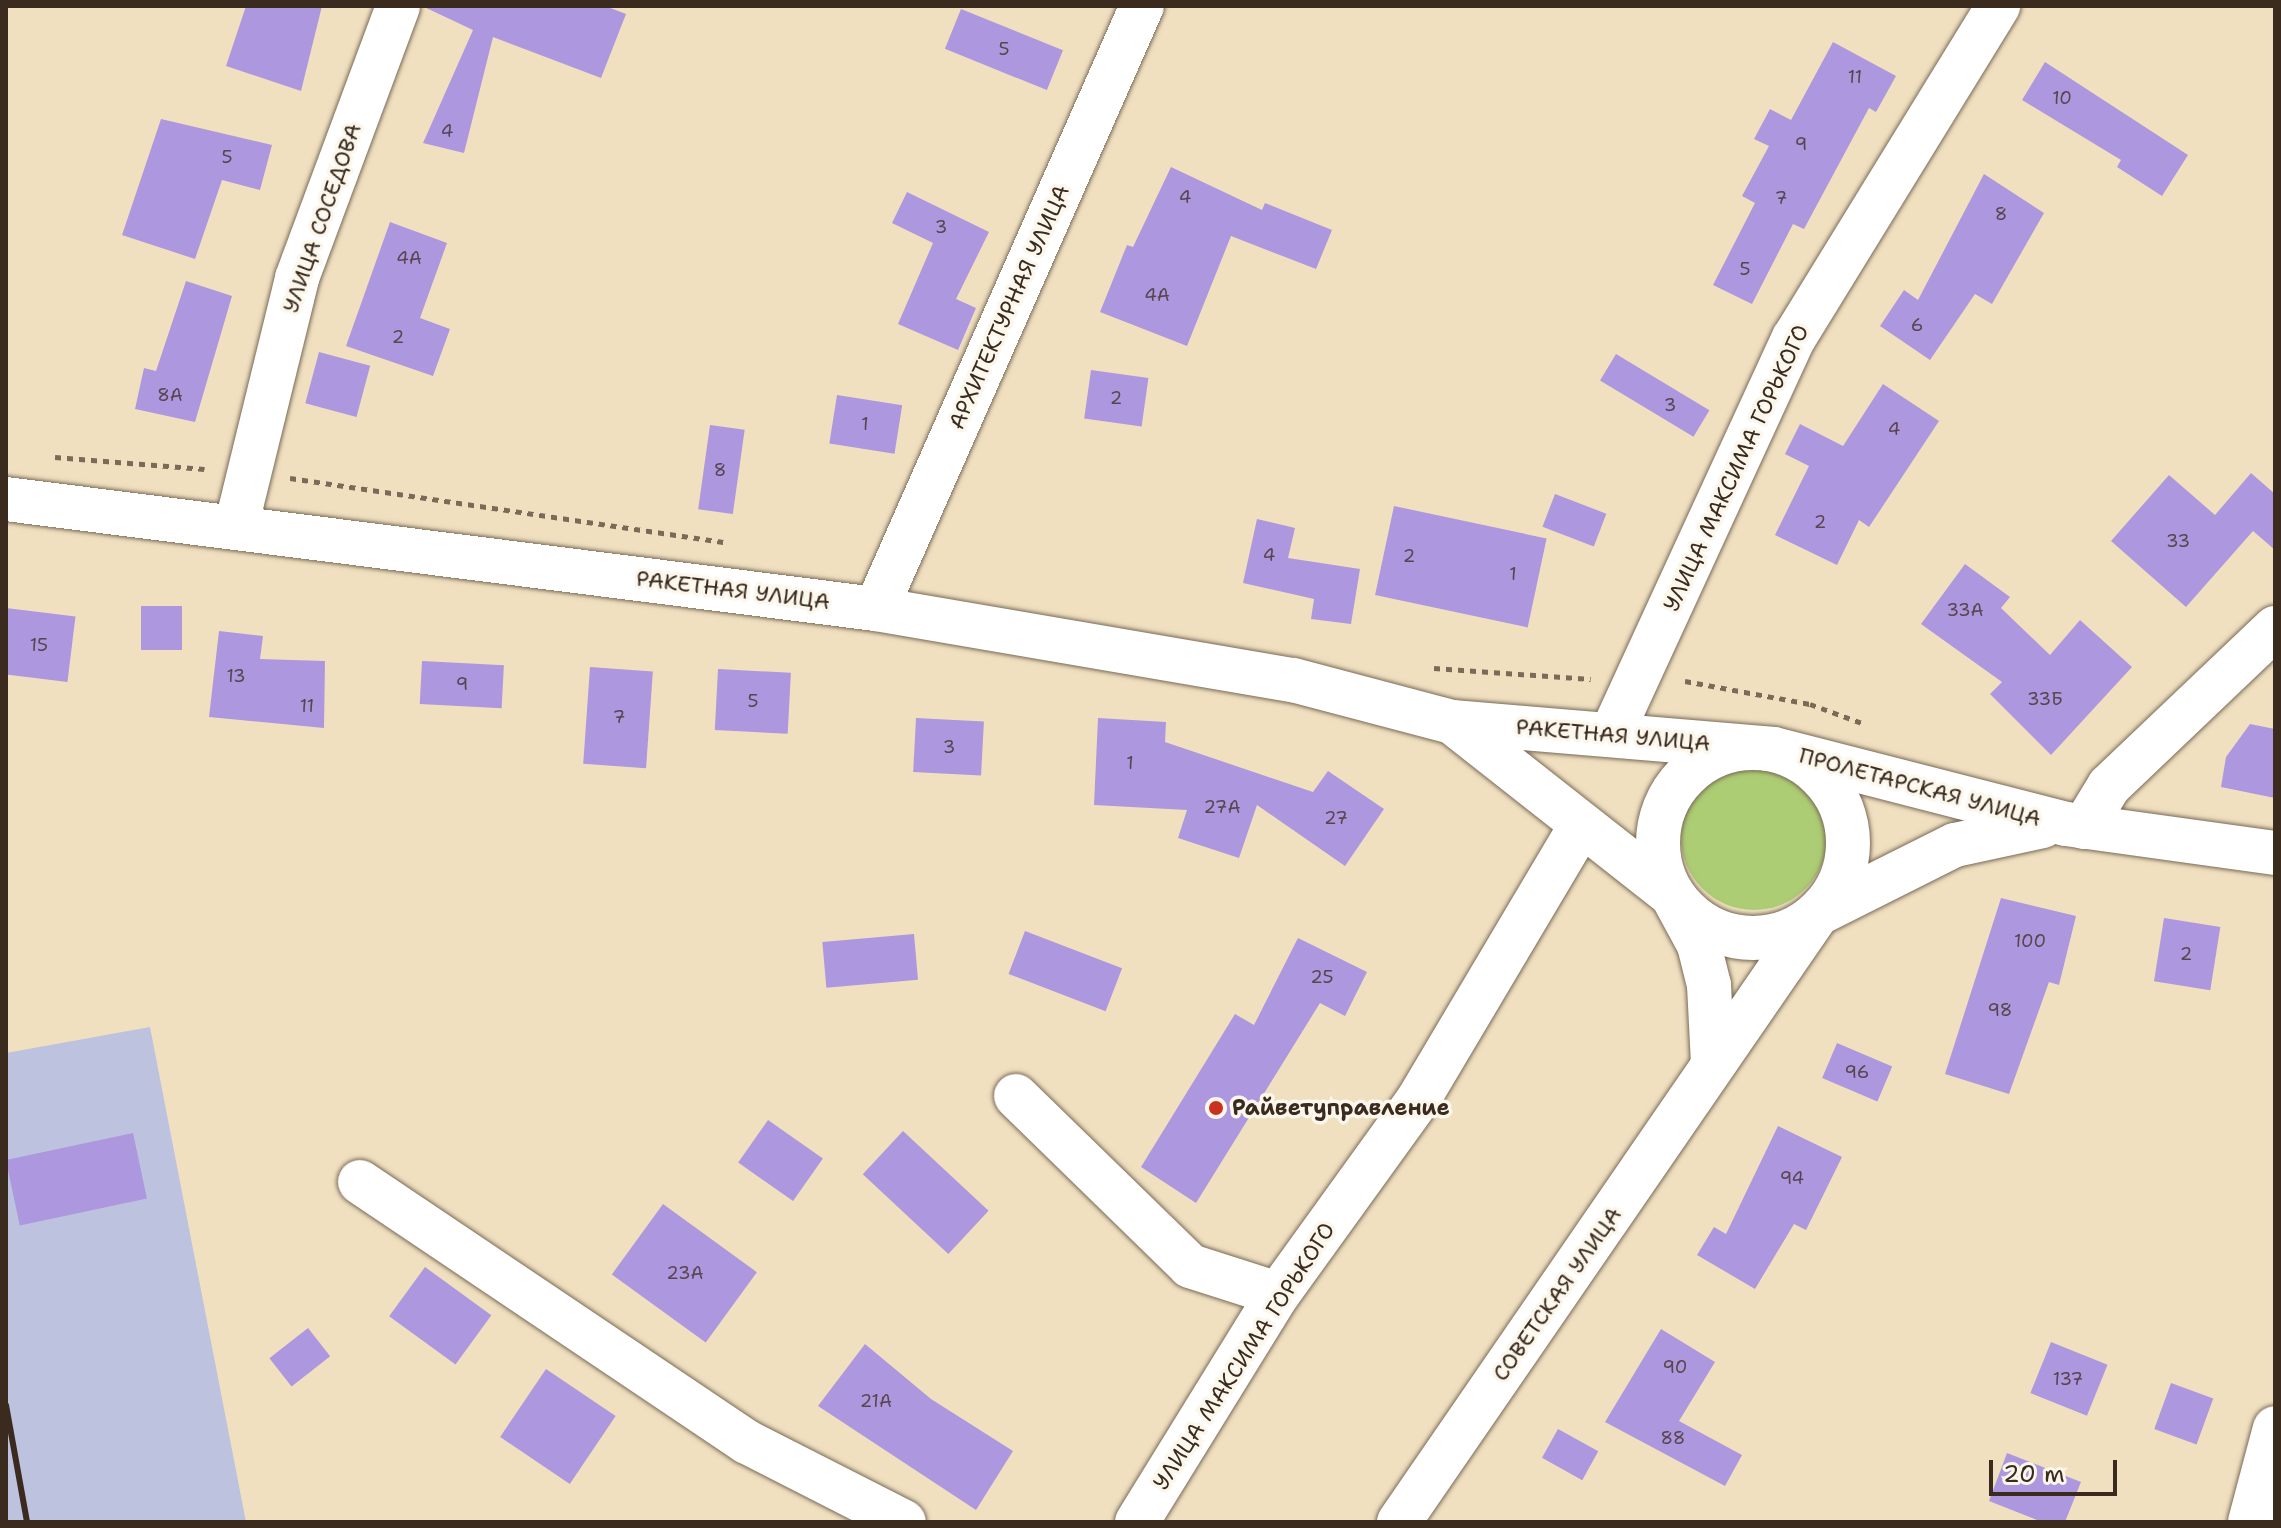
<!DOCTYPE html>
<meta charset="utf-8">
<style>
body{margin:0}
#map{position:relative;width:2281px;height:1528px;overflow:hidden;background:#f0e0c0;font-family:"Shantell Sans",sans-serif}
div>[style]{position:absolute}
[style*='--x']{left:calc(var(--x)*1px);top:calc(var(--y)*1px);width:calc(var(--w)*1px);rotate:calc(var(--a)*1deg)}
.industrial>*{inset:0;background:#bdc3de}
.green>*{inset:0;background:#adcd74}
.round{border-radius:50%}
.building>*{inset:0;background:#ad97de;transform-origin:0 0}
.path>*{height:5px;margin-top:-2.5px;transform-origin:0;background:repeating-linear-gradient(90deg,#7a6a57 0 6px,transparent 0 12px)}
.roads{filter:drop-shadow(0 0 2px #7a6a57) drop-shadow(0 0 2px #7a6a57)}
.minor>*{height:44px;margin:-22px;padding:0 22px;transform-origin:22px;border-radius:22px;background:#fff}
.major>*{height:44px;margin:-22px;padding:0 22px;transform-origin:22px;border-radius:22px;background:#fff}
.major>.ring{margin:-22px;padding:0;box-sizing:content-box;background:none;border:44px solid #fff;border-radius:50%}
.rail>*{height:6px;margin:-3px;padding:0 3px;transform-origin:3px;border-radius:3px;background:#3b2a1e}
.dots>*{width:22px;height:22px;translate:-50% -50%;box-sizing:border-box;border:4px solid #fbf7ec;border-radius:50%}
span{translate:-50% -50%;white-space:nowrap;text-align:center;line-height:1.15;-webkit-text-stroke:7px #fbf7ec;paint-order:stroke}
.number-label{font-size:18px;color:#58454e}
.number-label span{-webkit-text-stroke-width:0}
.street-label{font-size:22px;color:#3b2a1e}
.poi-label{font-size:22px;color:#3b2a1e;font-weight:700}
.left{translate:0 -50%;text-align:left}
.frame{position:absolute;inset:0;border:8px solid #3b2a1e;pointer-events:none}
.scale{position:absolute;left:1989px;top:1460px;width:128px;height:36px;box-sizing:border-box;border:4px solid #3b2a1e;border-top:0;padding-left:10px;font-size:24px;line-height:28px;white-space:nowrap;color:#3b2a1e;-webkit-text-stroke:6px #fbf7ec;paint-order:stroke}
</style>
<div id="map">
<div class="industrial">
<div style="clip-path:polygon(150px 1027px,246px 1522px,6px 1522px,6px 1053px)"></div>
</div>
<div class="green">
<div class="round" style="left:1681px;top:764px;width:146px;height:146px"></div>
</div>
<div class="building">
<div style="clip-path:polygon(246px 6px,322px 6px,301px 91px,226px 66px)"></div>
<div style="clip-path:polygon(422px 6px,605px 6px,626px 14px,601px 78px,493px 37px,464px 153px,423px 143px,473px 30px)"></div>
<div style="left:961px;top:9px;width:110px;height:43px;rotate:22deg"></div>
<div style="clip-path:polygon(1833px 42px,1896px 76px,1876px 112px,1869px 108px,1804px 229px,1793px 224px,1752px 304px,1713px 285px,1755px 203px,1742px 196px,1769px 146px,1754px 139px,1770px 109px,1791px 120px)"></div>
<div style="clip-path:polygon(2045px 62px,2188px 155px,2162px 196px,2117px 167px,2121px 160px,2022px 100px)"></div>
<div style="clip-path:polygon(161px 119px,272px 145px,260px 190px,222px 180px,195px 259px,122px 235px)"></div>
<div style="clip-path:polygon(1171px 167px,1262px 210px,1265px 203px,1332px 230px,1316px 269px,1231px 236px,1187px 346px,1100px 312px,1127px 245px,1133px 247px)"></div>
<div style="clip-path:polygon(1984px 174px,2044px 213px,1992px 304px,1975px 294px,1930px 360px,1880px 326px,1904px 290px,1918px 300px)"></div>
<div style="clip-path:polygon(907px 192px,989px 232px,956px 299px,976px 308px,958px 350px,898px 324px,933px 243px,892px 223px)"></div>
<div style="clip-path:polygon(390px 222px,447px 243px,420px 318px,450px 329px,433px 376px,346px 346px)"></div>
<div style="clip-path:polygon(186px 281px,232px 296px,195px 422px,135px 409px,144px 368px,156px 371px)"></div>
<div style="left:319px;top:352px;width:53px;height:53px;rotate:15deg"></div>
<div style="left:1616px;top:354px;width:109px;height:31px;rotate:31deg"></div>
<div style="left:1091px;top:370px;width:58px;height:49px;rotate:8deg"></div>
<div style="clip-path:polygon(1883px 384px,1939px 421px,1869px 527px,1859px 520px,1837px 565px,1775px 535px,1809px 466px,1785px 454px,1800px 424px,1843px 446px)"></div>
<div style="left:837px;top:395px;width:66px;height:49px;rotate:9deg"></div>
<div style="left:710px;top:425px;width:35px;height:85px;rotate:8deg"></div>
<div style="clip-path:polygon(2251px 473px,2275px 494px,2275px 550px,2253px 531px,2186px 607px,2111px 541px,2169px 475px,2215px 515px)"></div>
<div style="left:1555px;top:494px;width:55px;height:35px;rotate:21deg"></div>
<div style="left:1394px;top:506px;width:156px;height:91px;rotate:12deg"></div>
<div style="clip-path:polygon(1257px 519px,1295px 528px,1288px 558px,1360px 569px,1351px 624px,1311px 619px,1314px 599px,1243px 583px)"></div>
<div style="clip-path:polygon(1965px 564px,2010px 597px,2001px 608px,2050px 655px,2080px 620px,2132px 667px,2051px 755px,1990px 694px,2002px 682px,1921px 624px)"></div>
<div style="left:182px;top:606px;width:44px;height:41px;rotate:90deg"></div>
<div style="left:6px;top:608px;width:70px;height:66px;rotate:7deg"></div>
<div style="clip-path:polygon(219px 631px,263px 636px,260px 659px,325px 661px,324px 728px,209px 717px)"></div>
<div style="left:422px;top:661px;width:82px;height:43px;rotate:3deg"></div>
<div style="left:590px;top:667px;width:63px;height:97px;rotate:4deg"></div>
<div style="left:718px;top:669px;width:73px;height:61px;rotate:3deg"></div>
<div style="left:916px;top:718px;width:68px;height:54px;rotate:3deg"></div>
<div style="clip-path:polygon(1098px 718px,1166px 722px,1165px 742px,1313px 792px,1328px 771px,1384px 809px,1345px 866px,1257px 805px,1239px 858px,1178px 838px,1187px 810px,1094px 805px)"></div>
<div style="clip-path:polygon(2250px 724px,2275px 729px,2275px 798px,2221px 787px,2226px 757px)"></div>
<div style="clip-path:polygon(2001px 898px,2076px 916px,2059px 985px,2049px 982px,2009px 1094px,1945px 1074px)"></div>
<div style="left:2164px;top:918px;width:57px;height:64px;rotate:9deg"></div>
<div style="left:1025px;top:931px;width:104px;height:46px;rotate:21deg"></div>
<div style="left:914px;top:934px;width:46px;height:92px;rotate:85deg"></div>
<div style="clip-path:polygon(1298px 938px,1367px 972px,1345px 1016px,1320px 1003px,1196px 1203px,1141px 1167px,1235px 1014px,1254px 1025px)"></div>
<div style="left:1837px;top:1043px;width:60px;height:38px;rotate:23deg"></div>
<div style="left:768px;top:1120px;width:67px;height:52px;rotate:35deg"></div>
<div style="clip-path:polygon(1778px 1126px,1842px 1157px,1806px 1230px,1794px 1224px,1755px 1289px,1697px 1255px,1714px 1227px,1726px 1234px)"></div>
<div style="left:903px;top:1131px;width:117px;height:59px;rotate:43deg"></div>
<div style="left:133px;top:1133px;width:67px;height:130px;rotate:78deg"></div>
<div style="left:663px;top:1204px;width:116px;height:87px;rotate:36deg"></div>
<div style="left:425px;top:1267px;width:82px;height:61px;rotate:36deg"></div>
<div style="left:308px;top:1328px;width:36px;height:49px;rotate:52deg"></div>
<div style="clip-path:polygon(1661px 1329px,1715px 1362px,1679px 1421px,1742px 1455px,1725px 1486px,1605px 1422px)"></div>
<div style="left:2051px;top:1342px;width:61px;height:55px;rotate:22deg"></div>
<div style="clip-path:polygon(865px 1344px,931px 1399px,1013px 1451px,976px 1510px,818px 1406px)"></div>
<div style="left:546px;top:1369px;width:84px;height:82px;rotate:34deg"></div>
<div style="left:2171px;top:1383px;width:45px;height:49px;rotate:20deg"></div>
<div style="left:1558px;top:1429px;width:46px;height:33px;rotate:29deg"></div>
<div style="clip-path:polygon(2007px 1453px,2081px 1482px,2065px 1522px,2042px 1522px,1989px 1501px)"></div>
</div>
<div class="path">
<div style="--x:55;--y:457;--w:150;--a:4.6"></div>
<div style="--x:290;--y:478;--w:438;--a:8.4"></div>
<div style="--x:1434;--y:668;--w:157;--a:4"></div>
<div style="--x:1685;--y:681;--w:127;--a:10.4"></div>
<div style="--x:1810;--y:704;--w:55;--a:20.1"></div>
</div>
<div class="roads">
<div class="minor">
<div style="--x:236;--y:527;--w:256;--a:-76.2"></div>
<div style="--x:297;--y:278;--w:290;--a:-69.6"></div>
<div style="--x:876;--y:609;--w:659;--a:-66.2"></div>
<div style="--x:1612;--y:733;--w:435;--a:-65.3"></div>
<div style="--x:1794;--y:338;--w:390;--a:-58.4"></div>
<div style="--x:2084;--y:827;--w:48;--a:-58.6"></div>
<div style="--x:2109;--y:786;--w:229;--a:-43.6"></div>
<div style="--x:1672;--y:895;--w:57;--a:61.6"></div>
<div style="--x:1699;--y:945;--w:41;--a:76"></div>
<div style="--x:1709;--y:985;--w:79;--a:87.1"></div>
<div style="--x:1016;--y:1096;--w:243;--a:44.3"></div>
<div style="--x:1190;--y:1266;--w:92;--a:17.7"></div>
<div style="--x:360;--y:1182;--w:466;--a:33.9"></div>
<div style="--x:747;--y:1442;--w:176;--a:27"></div>
<div style="--x:1137;--y:1522;--w:268;--a:-58.3"></div>
<div style="--x:1278;--y:1294;--w:239;--a:-54.2"></div>
<div style="--x:1418;--y:1100;--w:320;--a:-59.3"></div>
<div style="--x:1399;--y:1522;--w:739;--a:-55.47"></div>
<div style="--x:2250;--y:1522;--w:97;--a:-75.1"></div>
</div>
<div class="major">
<div style="--x:6;--y:499;--w:877;--a:7.21"></div>
<div style="--x:876;--y:609;--w:423;--a:9.7"></div>
<div style="--x:1293;--y:680;--w:164;--a:14.8"></div>
<div style="--x:1452;--y:722;--w:323;--a:4.8"></div>
<div style="--x:1774;--y:749;--w:301;--a:14.4"></div>
<div style="--x:2066;--y:824;--w:211;--a:7.9"></div>
<div style="--x:1452;--y:722;--w:280;--a:38.2"></div>
<div class="ring" style="left:1658px;top:748px;width:146px;height:146px"></div>
<div style="--x:1819;--y:913;--w:152;--a:-26.6"></div>
<div style="--x:1955;--y:845;--w:90;--a:-12.2"></div>
</div>
</div>
<div class="rail">
<div style="--x:6;--y:1405;--w:119;--a:79.8"></div>
</div>
<div class="dots">
<div style="left:1216px;top:1108px;background:#c8321e"></div>
</div>
<div class="number-label">
<span style="left:1004px;top:49px">5</span>
<span style="left:1855px;top:77px">11</span>
<span style="left:2062px;top:98px">10</span>
<span style="left:447px;top:131px">4</span>
<span style="left:1801px;top:144px">9</span>
<span style="left:227px;top:157px">5</span>
<span style="left:1185px;top:197px">4</span>
<span style="left:1781px;top:198px">7</span>
<span style="left:2001px;top:214px">8</span>
<span style="left:941px;top:227px">3</span>
<span style="left:409px;top:258px">4А</span>
<span style="left:1745px;top:269px">5</span>
<span style="left:1157px;top:295px">4А</span>
<span style="left:1917px;top:325px">6</span>
<span style="left:398px;top:337px">2</span>
<span style="left:170px;top:395px">8А</span>
<span style="left:1116px;top:398px">2</span>
<span style="left:1670px;top:405px">3</span>
<span style="left:865px;top:424px">1</span>
<span style="left:1894px;top:429px">4</span>
<span style="left:720px;top:470px">8</span>
<span style="left:1820px;top:522px">2</span>
<span style="left:2178px;top:541px">33</span>
<span style="left:1269px;top:555px">4</span>
<span style="left:1409px;top:556px">2</span>
<span style="left:1513px;top:574px">1</span>
<span style="left:1965px;top:610px">33А</span>
<span style="left:39px;top:645px">15</span>
<span style="left:236px;top:676px">13</span>
<span style="left:462px;top:684px">9</span>
<span style="left:2045px;top:699px">33Б</span>
<span style="left:753px;top:701px">5</span>
<span style="left:307px;top:706px">11</span>
<span style="left:619px;top:717px">7</span>
<span style="left:949px;top:747px">3</span>
<span style="left:1130px;top:763px">1</span>
<span style="left:1222px;top:807px">27А</span>
<span style="left:1336px;top:818px">27</span>
<span style="left:2030px;top:941px">100</span>
<span style="left:2186px;top:954px">2</span>
<span style="left:1322px;top:977px">25</span>
<span style="left:2000px;top:1010px">98</span>
<span style="left:1857px;top:1072px">96</span>
<span style="left:1792px;top:1178px">94</span>
<span style="left:685px;top:1273px">23А</span>
<span style="left:1675px;top:1367px">90</span>
<span style="left:2068px;top:1379px">137</span>
<span style="left:876px;top:1401px">21А</span>
<span style="left:1673px;top:1438px">88</span>
</div>
<div class="street-label">
<span style="left:322px;top:218px;rotate:-71deg">УЛИЦА СОСЕДОВА</span>
<span style="left:1009px;top:307px;rotate:-66deg">АРХИТЕКТУРНАЯ УЛИЦА</span>
<span style="left:1736px;top:468px;rotate:-65deg">УЛИЦА МАКСИМА ГОРЬКОГО</span>
<span style="left:733px;top:590px;rotate:7deg">РАКЕТНАЯ УЛИЦА</span>
<span style="left:1613px;top:735px;rotate:5deg">РАКЕТНАЯ УЛИЦА</span>
<span style="left:1920px;top:787px;rotate:15deg">ПРОЛЕТАРСКАЯ УЛИЦА</span>
<span style="left:1557px;top:1294px;rotate:-55deg">СОВЕТСКАЯ УЛИЦА</span>
<span style="left:1244px;top:1356px;rotate:-57deg">УЛИЦА МАКСИМА ГОРЬКОГО</span>
</div>
<div class="poi-label">
<span class="left" style="left:1232px;top:1108px">Райветуправление</span>
</div>
<div class="frame"></div>
<div class="scale">20 m</div>
</div>
